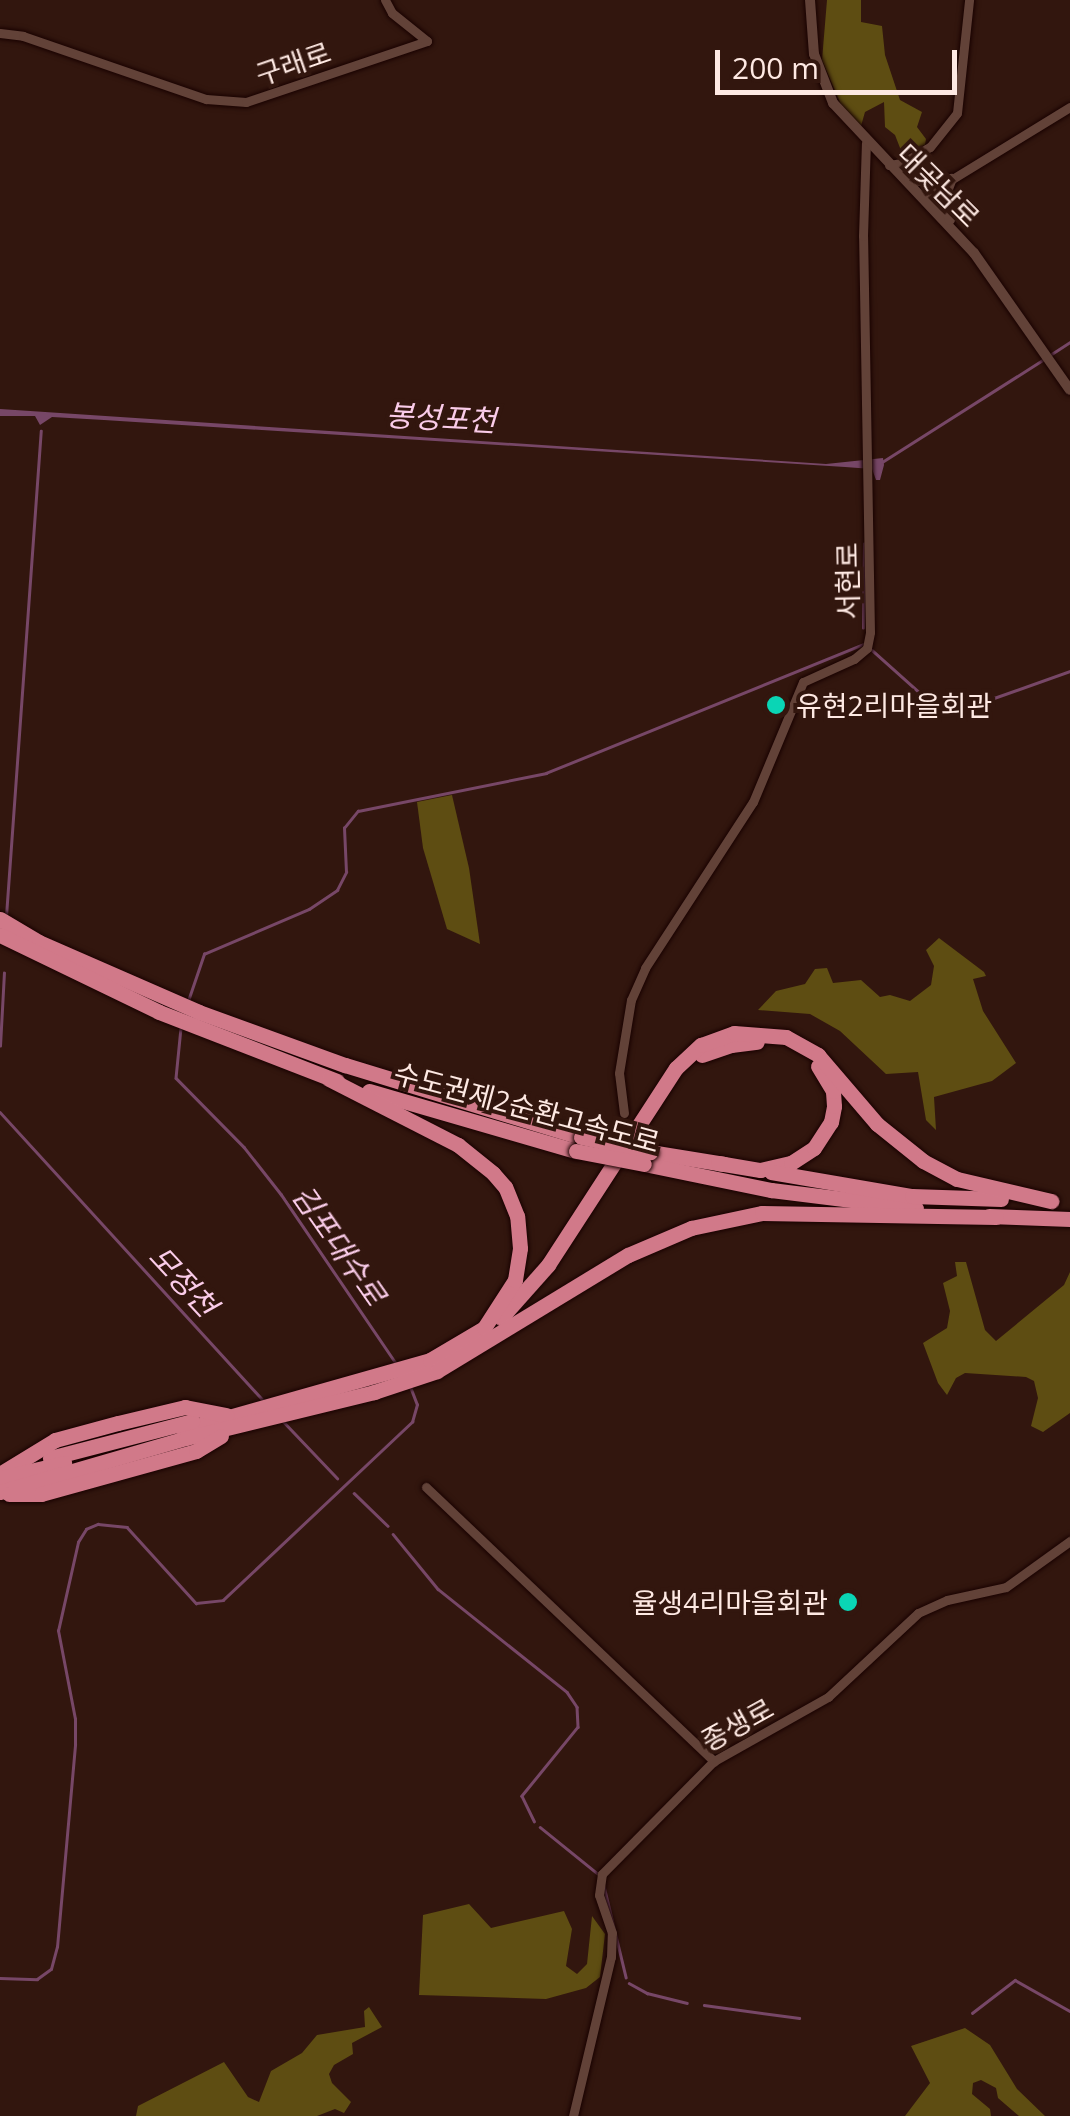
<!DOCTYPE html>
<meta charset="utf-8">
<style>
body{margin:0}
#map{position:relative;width:1070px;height:2116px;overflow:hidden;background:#32160e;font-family:"Open Sans","Noto Sans KR",sans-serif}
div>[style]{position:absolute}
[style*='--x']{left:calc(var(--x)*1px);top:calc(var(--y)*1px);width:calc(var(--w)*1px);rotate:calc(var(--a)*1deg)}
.forest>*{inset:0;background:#5e4d12}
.water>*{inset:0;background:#774767}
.stream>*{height:2.5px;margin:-1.25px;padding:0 1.25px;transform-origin:1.25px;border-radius:1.25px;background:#774767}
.roads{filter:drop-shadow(0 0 2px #190200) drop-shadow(0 0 2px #190200)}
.minor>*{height:9px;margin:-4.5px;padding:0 4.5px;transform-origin:4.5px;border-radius:4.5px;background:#624238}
.tertiary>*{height:10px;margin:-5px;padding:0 5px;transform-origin:5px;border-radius:5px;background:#624238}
.motorway>*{height:15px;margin:-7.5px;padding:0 7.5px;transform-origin:7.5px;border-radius:7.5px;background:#d17989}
.bridges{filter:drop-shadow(0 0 2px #190200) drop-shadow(0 0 2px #190200)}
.motorway-bridge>*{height:15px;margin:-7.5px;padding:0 7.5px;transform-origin:7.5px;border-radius:7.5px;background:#d17989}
.dots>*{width:28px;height:28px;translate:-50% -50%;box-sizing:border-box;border:5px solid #32160e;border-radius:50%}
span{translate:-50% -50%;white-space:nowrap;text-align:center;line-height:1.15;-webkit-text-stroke:8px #32160e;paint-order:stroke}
.street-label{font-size:28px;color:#fee9e3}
.poi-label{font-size:28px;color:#fee9e3}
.left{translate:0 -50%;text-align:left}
.right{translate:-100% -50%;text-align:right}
.water-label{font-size:30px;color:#facce9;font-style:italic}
.scale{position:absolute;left:715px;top:50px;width:242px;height:45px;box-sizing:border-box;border:5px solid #fee9e3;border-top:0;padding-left:12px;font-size:30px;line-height:35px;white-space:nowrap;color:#fee9e3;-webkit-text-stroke:8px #32160e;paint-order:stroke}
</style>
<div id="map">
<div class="forest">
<div style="clip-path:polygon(827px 0,861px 0,861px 22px,882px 26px,885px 55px,900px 100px,922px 112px,917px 127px,926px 139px,925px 145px,902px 153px,895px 135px,885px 127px,884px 102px,865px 112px,861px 126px,842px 107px,822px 60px)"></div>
<div style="clip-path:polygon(452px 795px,469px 868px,480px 944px,447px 929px,423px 848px,417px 802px)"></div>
<div style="clip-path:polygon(939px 938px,984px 972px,986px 976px,973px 979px,983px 1011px,1016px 1063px,992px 1081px,934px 1097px,936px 1130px,926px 1120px,918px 1072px,886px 1074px,840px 1031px,810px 1014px,758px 1010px,776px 991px,805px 984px,815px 969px,827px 968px,833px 983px,861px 980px,880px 997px,890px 995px,910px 1001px,931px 985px,934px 966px,926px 950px)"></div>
<div style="clip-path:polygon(955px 1262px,966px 1262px,985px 1330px,996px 1341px,1064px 1285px,1070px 1272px,1070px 1413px,1043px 1432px,1031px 1426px,1038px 1398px,1034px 1381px,1026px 1377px,965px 1373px,956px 1378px,947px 1395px,938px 1383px,923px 1343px,947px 1328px,950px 1311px,943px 1283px,957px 1276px)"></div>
<div style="clip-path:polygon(469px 1904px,491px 1928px,564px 1911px,572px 1929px,566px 1966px,577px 1974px,587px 1964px,592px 1916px,605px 1934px,600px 1977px,586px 1988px,546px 1999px,419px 1995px,423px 1915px)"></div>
<div style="clip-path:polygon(369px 2007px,382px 2027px,352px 2043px,353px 2054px,334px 2065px,329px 2074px,332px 2083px,351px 2102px,344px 2113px,335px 2109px,317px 2116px,136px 2116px,138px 2106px,224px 2062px,248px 2097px,259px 2102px,271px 2071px,302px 2053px,317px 2035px,365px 2027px,364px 2011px)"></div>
<div style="clip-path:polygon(965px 2028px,990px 2045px,1017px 2089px,1045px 2116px,1019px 2116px,998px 2098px,996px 2088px,981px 2080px,973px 2083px,972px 2094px,990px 2109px,991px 2116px,905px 2116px,930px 2083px,911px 2046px)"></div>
</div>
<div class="water">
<div style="clip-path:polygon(0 409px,826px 464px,883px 458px,884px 465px,880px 480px,876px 480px,872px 469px,845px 467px,104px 420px,52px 417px,40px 425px,35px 416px,0 416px)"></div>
</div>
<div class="stream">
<div style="--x:1050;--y:355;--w:24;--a:-33"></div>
<div style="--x:882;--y:462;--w:192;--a:-32.4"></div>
<div style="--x:863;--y:628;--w:84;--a:-89.3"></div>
<div style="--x:872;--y:650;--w:76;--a:41.8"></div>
<div style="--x:929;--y:701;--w:18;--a:27"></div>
<div style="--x:945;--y:709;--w:32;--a:-9"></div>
<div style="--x:977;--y:704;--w:99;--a:-19.5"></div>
<div style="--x:6;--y:916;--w:486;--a:-85.9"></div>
<div style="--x:188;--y:1001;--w:50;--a:-71.2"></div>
<div style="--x:204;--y:954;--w:114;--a:-23.2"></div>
<div style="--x:309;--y:909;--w:34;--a:-34"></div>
<div style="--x:337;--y:890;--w:20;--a:-63"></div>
<div style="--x:346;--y:872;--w:44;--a:-92.6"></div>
<div style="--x:344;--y:828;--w:22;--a:-51"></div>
<div style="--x:358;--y:811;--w:192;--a:-11.4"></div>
<div style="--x:546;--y:773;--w:342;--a:-22.1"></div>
<div style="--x:181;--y:1028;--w:50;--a:95.7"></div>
<div style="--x:176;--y:1078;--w:97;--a:45.4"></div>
<div style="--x:244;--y:1147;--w:60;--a:51.8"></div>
<div style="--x:281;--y:1194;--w:204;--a:55.8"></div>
<div style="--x:0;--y:1046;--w:73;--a:-86.9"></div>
<div style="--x:0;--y:1112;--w:390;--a:47.6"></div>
<div style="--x:283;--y:1421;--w:79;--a:46.5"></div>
<div style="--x:354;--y:1493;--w:47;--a:44.1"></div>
<div style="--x:393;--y:1534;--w:71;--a:50.7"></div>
<div style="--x:438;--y:1589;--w:165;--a:38.6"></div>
<div style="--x:567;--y:1692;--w:18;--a:56"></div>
<div style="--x:577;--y:1707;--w:20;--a:87"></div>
<div style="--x:578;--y:1727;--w:89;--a:129.1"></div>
<div style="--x:522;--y:1796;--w:28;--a:64"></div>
<div style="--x:540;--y:1827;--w:73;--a:38.9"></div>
<div style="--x:604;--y:1886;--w:94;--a:76.4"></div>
<div style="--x:0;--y:1978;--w:37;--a:2"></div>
<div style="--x:37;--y:1979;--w:17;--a:-36"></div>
<div style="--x:51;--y:1969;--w:23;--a:-75"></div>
<div style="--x:57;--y:1947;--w:203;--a:-84.9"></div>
<div style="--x:75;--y:1745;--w:26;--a:-90"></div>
<div style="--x:75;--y:1719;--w:90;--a:-100.9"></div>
<div style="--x:58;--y:1631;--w:91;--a:-77.3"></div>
<div style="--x:78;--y:1542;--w:15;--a:-58"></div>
<div style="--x:86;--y:1529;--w:13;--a:-23"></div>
<div style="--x:98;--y:1524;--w:29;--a:6"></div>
<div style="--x:127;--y:1527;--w:103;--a:47.8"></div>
<div style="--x:196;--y:1603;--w:27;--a:-6"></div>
<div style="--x:223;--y:1600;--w:260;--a:-43.3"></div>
<div style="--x:412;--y:1422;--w:18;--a:-74"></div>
<div style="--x:417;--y:1405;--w:19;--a:-111"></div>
<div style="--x:629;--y:1983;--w:21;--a:29"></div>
<div style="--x:647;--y:1993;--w:41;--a:14"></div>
<div style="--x:704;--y:2005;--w:96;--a:7.8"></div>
<div style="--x:972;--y:2013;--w:54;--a:-37.5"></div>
<div style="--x:1015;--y:1980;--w:63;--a:29.4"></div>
</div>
<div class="roads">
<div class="minor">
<div style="--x:0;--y:33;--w:23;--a:7"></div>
<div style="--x:23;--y:36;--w:194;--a:19"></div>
<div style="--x:206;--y:99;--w:40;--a:4.3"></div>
<div style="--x:246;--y:102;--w:191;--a:-18.6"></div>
<div style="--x:427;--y:41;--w:45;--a:-141.3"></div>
<div style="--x:392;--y:13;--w:15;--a:-118"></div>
<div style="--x:889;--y:165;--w:13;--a:-9"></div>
<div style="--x:902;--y:163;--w:32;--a:-30"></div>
<div style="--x:930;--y:147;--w:43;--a:-51.5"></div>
<div style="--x:957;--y:113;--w:114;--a:-83.9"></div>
<div style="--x:923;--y:197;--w:172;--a:-31.5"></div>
<div style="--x:624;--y:1113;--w:40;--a:-97.1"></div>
<div style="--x:619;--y:1073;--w:74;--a:-80.7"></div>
<div style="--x:631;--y:1000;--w:35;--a:-66"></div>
<div style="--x:645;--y:968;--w:198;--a:-57"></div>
<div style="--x:753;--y:802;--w:130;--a:-67.4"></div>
<div style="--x:803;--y:682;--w:56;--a:-24.3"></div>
<div style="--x:854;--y:659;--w:17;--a:-40"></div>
<div style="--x:867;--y:648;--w:16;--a:-79"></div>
<div style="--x:870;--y:632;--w:396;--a:-91"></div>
<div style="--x:863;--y:236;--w:93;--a:-88.2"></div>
<div style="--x:426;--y:1487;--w:398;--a:43.6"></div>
<div style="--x:573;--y:2116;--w:163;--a:-76.6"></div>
<div style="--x:611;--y:1957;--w:24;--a:-88"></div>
<div style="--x:612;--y:1933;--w:40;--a:-108.9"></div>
<div style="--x:599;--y:1895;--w:21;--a:-82"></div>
<div style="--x:602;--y:1874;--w:159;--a:-45.3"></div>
<div style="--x:714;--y:1761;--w:131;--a:-29.3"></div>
<div style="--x:828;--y:1697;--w:123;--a:-43"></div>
<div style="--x:918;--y:1613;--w:32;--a:-24"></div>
<div style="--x:947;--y:1600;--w:60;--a:-12.4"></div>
<div style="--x:1006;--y:1587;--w:79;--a:-35.7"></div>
</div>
<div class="tertiary">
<div style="--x:810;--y:0;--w:54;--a:85.8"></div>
<div style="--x:814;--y:54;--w:53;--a:68.8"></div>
<div style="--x:833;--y:103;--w:206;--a:46.8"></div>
<div style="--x:974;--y:253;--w:167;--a:55"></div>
<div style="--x:909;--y:179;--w:23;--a:10"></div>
<div style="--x:932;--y:183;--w:20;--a:-11"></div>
<div style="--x:950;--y:220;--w:19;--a:-111"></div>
<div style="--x:943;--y:202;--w:25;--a:-69"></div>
</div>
<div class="motorway">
<div style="--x:0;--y:919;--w:45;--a:30.5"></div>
<div style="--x:39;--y:942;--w:175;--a:23.6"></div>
<div style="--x:199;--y:1012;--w:155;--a:20"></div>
<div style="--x:345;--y:1065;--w:247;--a:17"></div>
<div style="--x:0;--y:935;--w:177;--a:25.8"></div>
<div style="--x:159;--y:1012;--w:191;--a:21.2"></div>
<div style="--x:702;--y:1055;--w:31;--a:-19"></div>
<div style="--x:731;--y:1045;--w:26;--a:-7"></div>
<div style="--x:369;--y:1091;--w:216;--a:16.2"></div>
<div style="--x:650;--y:1152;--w:75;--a:9.2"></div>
<div style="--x:718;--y:1163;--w:43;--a:9.5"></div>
<div style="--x:760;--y:1170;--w:32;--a:-13"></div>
<div style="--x:791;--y:1163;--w:27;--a:-33"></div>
<div style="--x:814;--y:1148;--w:31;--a:-57"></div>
<div style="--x:831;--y:1122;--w:16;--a:-79"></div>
<div style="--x:834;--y:1106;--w:15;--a:-94"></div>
<div style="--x:833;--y:1091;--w:29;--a:-121"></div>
<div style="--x:644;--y:1164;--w:130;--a:11.6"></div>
<div style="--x:771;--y:1190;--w:146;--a:7.1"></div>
<div style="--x:771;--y:1172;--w:143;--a:9.7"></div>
<div style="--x:912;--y:1196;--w:89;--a:1.9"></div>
<div style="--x:989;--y:1216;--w:81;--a:2.1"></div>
<div style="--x:501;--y:1318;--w:71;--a:-48.4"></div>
<div style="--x:548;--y:1265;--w:235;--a:-57"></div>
<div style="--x:676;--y:1068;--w:34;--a:-43"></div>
<div style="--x:701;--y:1045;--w:35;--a:-20"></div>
<div style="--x:734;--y:1033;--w:52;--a:4.4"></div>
<div style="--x:786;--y:1037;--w:37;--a:29"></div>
<div style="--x:818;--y:1055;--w:91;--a:49.5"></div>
<div style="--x:877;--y:1124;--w:59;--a:38.8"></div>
<div style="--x:923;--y:1161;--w:38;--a:28"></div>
<div style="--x:957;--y:1179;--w:97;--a:13.2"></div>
<div style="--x:183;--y:1430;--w:257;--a:-15.8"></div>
<div style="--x:430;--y:1360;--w:63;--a:-30.7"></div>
<div style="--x:484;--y:1328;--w:57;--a:-57.1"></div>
<div style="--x:515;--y:1280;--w:32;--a:-81"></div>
<div style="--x:520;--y:1248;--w:32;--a:-95"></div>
<div style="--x:517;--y:1216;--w:31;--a:-112"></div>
<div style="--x:505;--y:1187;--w:18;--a:-131"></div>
<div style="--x:493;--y:1173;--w:45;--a:-141.3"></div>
<div style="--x:458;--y:1145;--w:145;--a:-152.9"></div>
<div style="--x:50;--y:1458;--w:147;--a:-14.6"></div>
<div style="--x:3;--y:1472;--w:61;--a:-31.6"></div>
<div style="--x:55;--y:1440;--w:65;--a:-15.1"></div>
<div style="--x:118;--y:1423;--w:69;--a:-13.4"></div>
<div style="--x:185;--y:1407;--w:42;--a:11"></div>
<div style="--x:0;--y:1478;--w:66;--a:-13.2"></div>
<div style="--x:0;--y:1492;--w:194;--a:-16.2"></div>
<div style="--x:186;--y:1438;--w:194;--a:-13.7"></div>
<div style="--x:374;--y:1392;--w:66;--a:-18.4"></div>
<div style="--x:437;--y:1371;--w:223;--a:-31.3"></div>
<div style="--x:628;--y:1255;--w:69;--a:-23.2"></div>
<div style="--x:691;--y:1228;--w:73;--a:-11.9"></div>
<div style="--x:762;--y:1213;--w:234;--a:1"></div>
<div style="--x:9;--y:1494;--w:32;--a:0"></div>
<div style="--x:41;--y:1494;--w:161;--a:-15.5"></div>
<div style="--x:196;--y:1451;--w:29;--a:-31"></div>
</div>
</div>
<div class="bridges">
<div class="motorway-bridge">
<div style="--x:581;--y:1137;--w:71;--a:12.3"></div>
<div style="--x:576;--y:1151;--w:69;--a:10.8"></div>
</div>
</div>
<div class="dots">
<div style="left:776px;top:705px;background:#0ad5b5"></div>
<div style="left:848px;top:1602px;background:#0ad5b5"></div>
</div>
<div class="street-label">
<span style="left:293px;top:63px;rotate:-19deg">구래로</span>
<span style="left:939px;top:185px;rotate:45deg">대곶남로</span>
<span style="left:847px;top:581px;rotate:-91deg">서현로</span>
<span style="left:527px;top:1107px;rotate:15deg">수도권제2순환고속도로</span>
<span style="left:737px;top:1724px;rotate:-29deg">종생로</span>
</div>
<div class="poi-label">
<span class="left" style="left:796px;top:705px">유현2리마을회관</span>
<span class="right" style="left:828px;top:1602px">율생4리마을회관</span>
</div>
<div class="water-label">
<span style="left:441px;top:418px;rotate:3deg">봉성포천</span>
<span style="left:339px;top:1245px;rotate:55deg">김포대수로</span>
<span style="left:183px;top:1281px;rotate:47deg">모정천</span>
</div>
<div class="scale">200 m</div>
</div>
